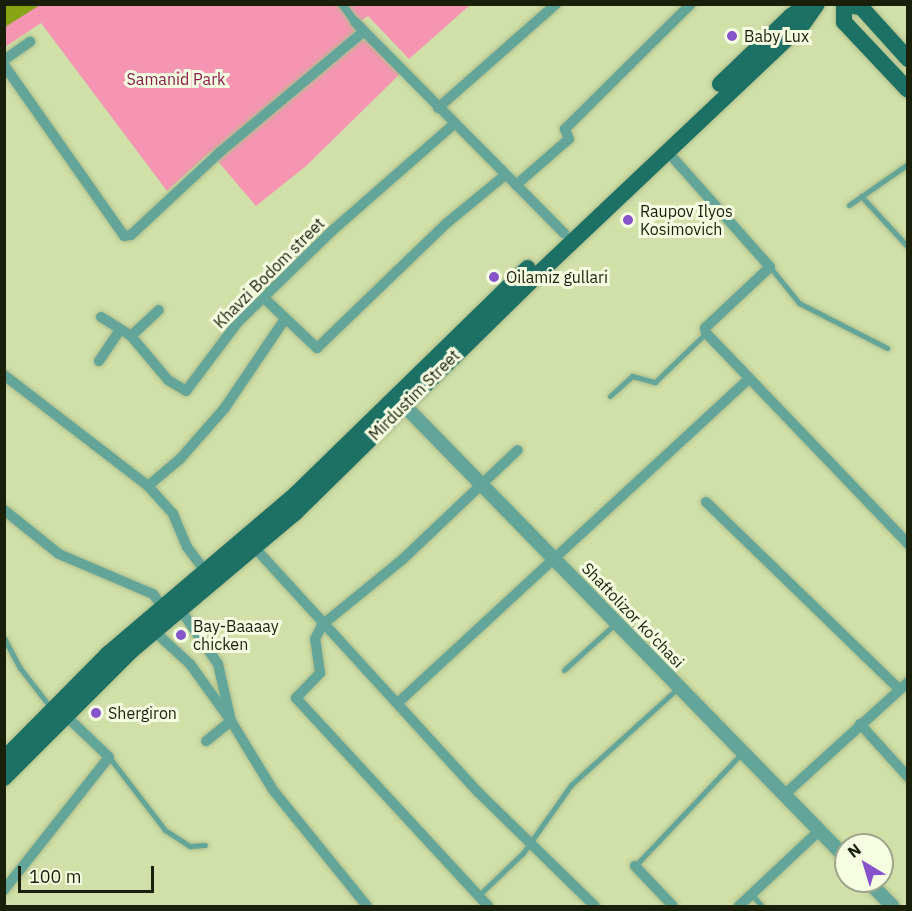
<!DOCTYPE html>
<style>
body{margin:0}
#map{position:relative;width:912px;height:911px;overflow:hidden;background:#d0e0a8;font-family:"IBM Plex Sans",sans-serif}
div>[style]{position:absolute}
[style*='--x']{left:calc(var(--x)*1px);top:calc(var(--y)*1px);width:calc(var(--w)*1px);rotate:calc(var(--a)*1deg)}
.green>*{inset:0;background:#f695b2}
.water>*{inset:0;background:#88a313}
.roads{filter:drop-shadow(0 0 2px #afbd8b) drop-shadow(0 0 2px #afbd8b)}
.service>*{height:5px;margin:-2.5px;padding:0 2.5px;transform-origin:2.5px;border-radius:2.5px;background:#63a699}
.pedestrian>*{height:8px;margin:-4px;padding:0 4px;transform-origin:4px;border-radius:4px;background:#63a699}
.minor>*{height:10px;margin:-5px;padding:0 5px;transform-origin:5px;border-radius:5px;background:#63a699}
.tertiary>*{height:14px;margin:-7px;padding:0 7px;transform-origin:7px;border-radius:7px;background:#63a699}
.primary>*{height:16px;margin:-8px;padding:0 8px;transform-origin:8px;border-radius:8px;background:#1c7064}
.dots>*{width:16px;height:16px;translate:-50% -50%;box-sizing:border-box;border:3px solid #f5fee1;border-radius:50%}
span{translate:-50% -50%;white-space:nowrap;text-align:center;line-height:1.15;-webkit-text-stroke:6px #f5fee1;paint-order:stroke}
.poi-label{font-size:16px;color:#1a1f09}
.left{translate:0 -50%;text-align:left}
.park-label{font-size:16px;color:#8a1c4a}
.street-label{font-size:16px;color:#1a1f09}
.frame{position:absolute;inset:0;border:6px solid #1a1f09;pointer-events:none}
.north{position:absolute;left:834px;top:833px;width:60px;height:60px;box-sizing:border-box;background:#f5fee1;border:2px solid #9da58b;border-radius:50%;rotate:322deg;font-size:16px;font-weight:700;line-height:24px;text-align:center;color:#1a1f09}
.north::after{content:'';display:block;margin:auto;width:21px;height:27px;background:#8753cb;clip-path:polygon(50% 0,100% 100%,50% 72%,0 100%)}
.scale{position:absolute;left:18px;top:866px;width:136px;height:27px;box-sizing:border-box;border:3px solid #1a1f09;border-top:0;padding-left:8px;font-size:18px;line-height:21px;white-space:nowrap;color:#1a1f09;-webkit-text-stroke:4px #f5fee1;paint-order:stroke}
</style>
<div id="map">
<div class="green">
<div style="clip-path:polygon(5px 5px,470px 5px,409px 59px,368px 16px,362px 20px,403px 71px,306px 166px,256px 206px,210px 152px,167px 191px,41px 23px,5px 47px)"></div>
</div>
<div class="water">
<div style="clip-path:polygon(5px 4px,40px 4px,40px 5px,5px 27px)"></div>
</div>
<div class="roads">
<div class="service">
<div style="--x:861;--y:196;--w:69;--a:47.3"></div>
<div style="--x:849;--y:205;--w:72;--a:-34.8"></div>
<div style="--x:770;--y:267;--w:46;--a:51.1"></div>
<div style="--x:799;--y:303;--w:99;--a:27.1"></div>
<div style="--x:610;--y:396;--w:30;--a:-42"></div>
<div style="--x:632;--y:376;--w:24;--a:15"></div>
<div style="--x:655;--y:382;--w:71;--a:-43.9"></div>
<div style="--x:4;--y:638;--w:34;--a:62"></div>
<div style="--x:20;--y:668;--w:51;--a:52.2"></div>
<div style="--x:564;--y:670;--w:70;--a:-42.1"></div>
<div style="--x:109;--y:757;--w:92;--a:52.5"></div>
<div style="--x:165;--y:830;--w:30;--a:33"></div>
<div style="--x:190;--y:846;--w:15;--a:-4"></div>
<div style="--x:635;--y:866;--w:154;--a:-46.6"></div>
<div style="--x:479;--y:895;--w:61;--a:-43.7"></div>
<div style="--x:523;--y:853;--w:83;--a:-54.8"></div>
<div style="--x:571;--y:785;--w:146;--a:-42.2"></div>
<div style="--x:752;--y:895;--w:15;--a:48"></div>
</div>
<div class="pedestrian">
<div style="--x:342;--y:4;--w:22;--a:54"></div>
</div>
<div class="minor">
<div style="--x:355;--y:22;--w:298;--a:45.3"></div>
<div style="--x:4;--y:60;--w:32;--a:-35"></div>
<div style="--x:4;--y:65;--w:209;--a:54.9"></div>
<div style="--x:124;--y:236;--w:7;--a:-8"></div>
<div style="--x:131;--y:235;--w:122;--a:-43"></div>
<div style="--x:220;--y:152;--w:187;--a:-40"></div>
<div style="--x:438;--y:108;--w:157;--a:-41.4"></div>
<div style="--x:667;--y:151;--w:155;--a:48.4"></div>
<div style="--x:770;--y:267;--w:89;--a:136.8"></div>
<div style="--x:705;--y:328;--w:5;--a:79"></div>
<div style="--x:706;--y:333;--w:292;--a:46.2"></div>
<div style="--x:516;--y:185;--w:70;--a:-41"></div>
<div style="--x:569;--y:139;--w:11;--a:-112"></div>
<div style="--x:565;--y:129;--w:177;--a:-44.8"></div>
<div style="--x:264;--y:298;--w:73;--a:43.3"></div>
<div style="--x:317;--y:348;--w:180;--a:-43.9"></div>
<div style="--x:447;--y:223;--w:74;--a:-39.5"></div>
<div style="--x:101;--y:317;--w:36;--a:32"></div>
<div style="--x:131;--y:336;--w:57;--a:49.9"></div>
<div style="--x:168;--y:380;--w:21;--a:31"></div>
<div style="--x:186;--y:391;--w:86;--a:-53"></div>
<div style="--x:238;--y:322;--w:132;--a:-44.1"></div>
<div style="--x:333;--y:230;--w:159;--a:-41.2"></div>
<div style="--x:131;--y:336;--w:38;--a:-43"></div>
<div style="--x:99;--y:361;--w:36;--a:-56"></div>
<div style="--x:4;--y:375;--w:182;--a:37.6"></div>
<div style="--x:148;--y:486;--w:38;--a:48"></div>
<div style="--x:173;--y:514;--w:36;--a:67"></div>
<div style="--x:187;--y:547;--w:31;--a:53"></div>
<div style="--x:148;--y:486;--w:42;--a:-40.2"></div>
<div style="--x:180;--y:459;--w:67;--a:-48.7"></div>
<div style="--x:224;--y:409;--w:109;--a:-55.9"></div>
<div style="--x:706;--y:502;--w:269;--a:44.1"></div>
<div style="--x:4;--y:510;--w:70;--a:38.7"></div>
<div style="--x:59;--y:554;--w:102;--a:23.1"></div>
<div style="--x:153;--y:594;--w:15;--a:53"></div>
<div style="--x:256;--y:549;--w:329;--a:47.6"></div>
<div style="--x:478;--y:792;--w:163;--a:44.3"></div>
<div style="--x:180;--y:609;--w:67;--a:55.4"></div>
<div style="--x:218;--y:664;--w:58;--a:77.2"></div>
<div style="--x:231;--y:721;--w:81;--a:58.7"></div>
<div style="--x:273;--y:790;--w:149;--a:51"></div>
<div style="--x:154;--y:631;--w:49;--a:42.5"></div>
<div style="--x:190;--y:664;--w:70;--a:54.3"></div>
<div style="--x:231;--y:721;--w:32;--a:141"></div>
<div style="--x:402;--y:699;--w:471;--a:-42.7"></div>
<div style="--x:860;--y:724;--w:72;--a:47.8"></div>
<div style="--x:784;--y:795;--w:168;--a:-42.3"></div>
<div style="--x:635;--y:866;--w:55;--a:46.5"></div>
<div style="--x:4;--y:890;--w:169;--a:-51.7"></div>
<div style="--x:109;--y:757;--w:61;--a:-136.3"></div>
<div style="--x:488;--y:906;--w:283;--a:-132.7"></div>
<div style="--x:296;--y:698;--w:35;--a:-46"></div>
<div style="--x:320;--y:673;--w:34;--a:-98"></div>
<div style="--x:315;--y:639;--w:16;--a:-63"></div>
<div style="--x:322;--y:625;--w:104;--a:-39.2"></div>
<div style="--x:403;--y:559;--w:158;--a:-43.5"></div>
<div style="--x:739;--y:906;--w:111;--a:-43.2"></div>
</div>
<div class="tertiary">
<div style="--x:398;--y:399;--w:641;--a:45.69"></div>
<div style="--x:868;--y:881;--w:35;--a:46"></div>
</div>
<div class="primary">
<div style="--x:844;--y:4;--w:18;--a:90"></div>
<div style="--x:844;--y:22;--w:93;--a:46.7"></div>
<div style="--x:845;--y:5;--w:16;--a:7"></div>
<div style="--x:861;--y:7;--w:70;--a:47.9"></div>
<div style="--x:720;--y:84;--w:98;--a:-43.8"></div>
<div style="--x:791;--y:16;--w:21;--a:-35"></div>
<div style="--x:4;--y:759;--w:148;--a:-45.3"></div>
<div style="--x:108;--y:654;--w:245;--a:-40.4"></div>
<div style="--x:295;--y:495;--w:325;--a:-44.3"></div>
<div style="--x:4;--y:778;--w:180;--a:-45"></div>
<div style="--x:131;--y:651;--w:214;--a:-40.1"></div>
<div style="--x:295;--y:513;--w:337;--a:-44.5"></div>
<div style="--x:535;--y:277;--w:369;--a:-43.4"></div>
<div style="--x:803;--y:24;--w:24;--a:-55"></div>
</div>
</div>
<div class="dots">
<div style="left:732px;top:36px;background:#8753cb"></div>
<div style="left:628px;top:220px;background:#8753cb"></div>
<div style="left:494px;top:277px;background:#8753cb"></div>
<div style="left:181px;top:635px;background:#8753cb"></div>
<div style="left:96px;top:713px;background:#8753cb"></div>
</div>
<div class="poi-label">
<span class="left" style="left:744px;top:36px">Baby Lux</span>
<span class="left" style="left:640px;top:220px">Raupov Ilyos<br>Kosimovich</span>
<span class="left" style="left:506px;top:277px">Oilamiz gullari</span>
<span class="left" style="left:193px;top:635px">Bay-Baaaay<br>chicken</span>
<span class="left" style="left:108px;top:713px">Shergiron</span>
</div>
<div class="park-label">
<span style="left:176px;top:79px">Samanid Park</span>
</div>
<div class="street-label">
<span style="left:269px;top:273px;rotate:-45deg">Khavzi Bodom street</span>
<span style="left:414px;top:395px;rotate:-45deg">Mirdustim Street</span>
<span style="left:633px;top:615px;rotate:46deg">Shaftolizor ko'chasi</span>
</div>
<div class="frame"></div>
<div class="north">N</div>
<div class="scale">100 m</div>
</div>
